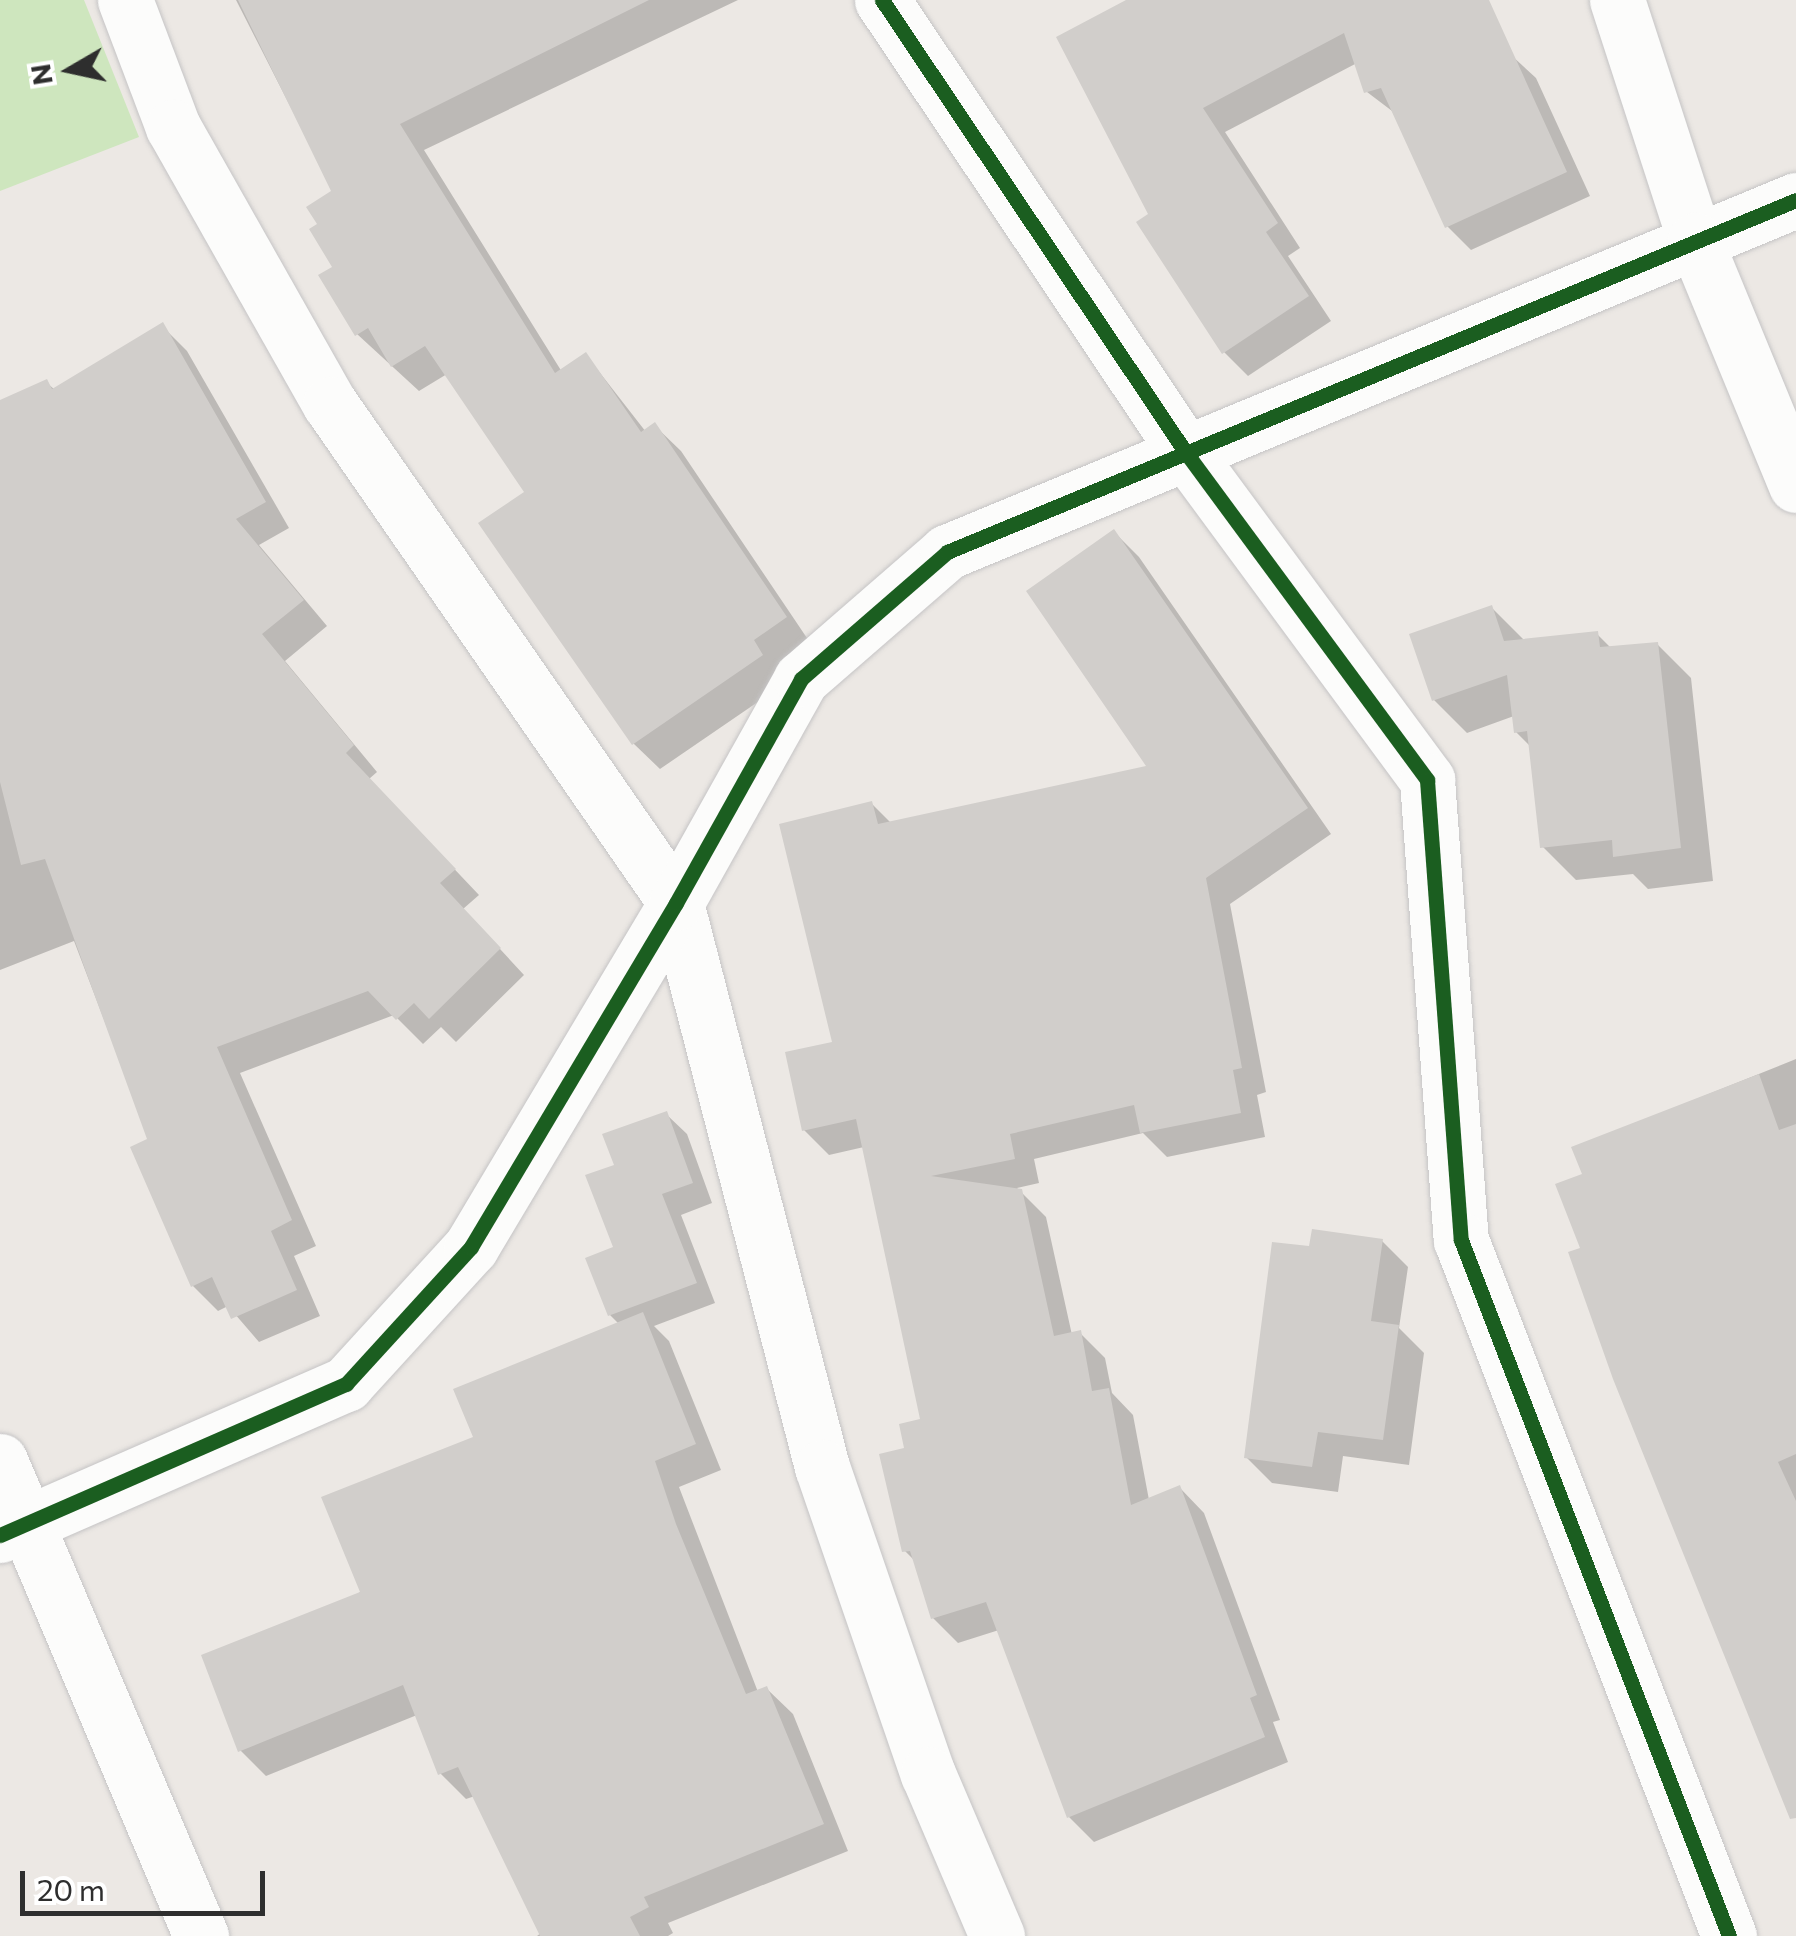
<!DOCTYPE html>
<style>
body{margin:0}
#map{position:relative;width:1796px;height:1936px;overflow:hidden;background:#ece8e4;font-family:Commissioner,sans-serif}
div>[style]{position:absolute}
[style*='--x']{left:calc(var(--x)*1px);top:calc(var(--y)*1px);width:calc(var(--w)*1px);rotate:calc(var(--a)*1deg)}
.green>*{inset:0;background:#cee6be}
.shadow>*{inset:0;background:#0003}
.building>*{inset:0;background:#d1cecb}
.roads{filter:drop-shadow(0 0 2px #c5c4c5) drop-shadow(0 0 2px #c5c4c5)}
.street>*{height:55px;margin:-27.5px;padding:0 27.5px;transform-origin:27.5px;border-radius:27.5px;background:#fcfcfb}
.secondary>*{height:55px;margin:-27.5px;padding:0 27.5px;transform-origin:27.5px;border-radius:27.5px;background:#fcfcfb}
.cycleway>*{height:15px;margin:-7.5px;padding:0 7.5px;transform-origin:7.5px;border-radius:7.5px;background:#1b5e20}
span{translate:-50% -50%;white-space:nowrap;text-align:center;line-height:1.15;-webkit-text-stroke:9px #fff;paint-order:stroke}
.north{position:absolute;left:20px;top:20px;width:100px;height:100px;-webkit-text-stroke:8px #fff;paint-order:stroke;rotate:261deg;font-size:28px;font-weight:700;line-height:40px;text-align:center;color:#2e2e2e}
.north::after{content:'';display:block;margin:auto;width:35px;height:45px;background:#2e2e2e;clip-path:polygon(50% 0,100% 100%,50% 72%,0 100%)}
.scale{position:absolute;left:20px;top:1871px;width:245px;height:45px;box-sizing:border-box;border:5px solid #2e2e2e;border-top:0;padding-left:12px;font-size:30px;line-height:35px;white-space:nowrap;color:#2e2e2e;-webkit-text-stroke:8px #fff;paint-order:stroke}
</style>
<div id="map">
<div class="green">
<div style="clip-path:polygon(0 0,84px 0,139px 137px,0 191px)"></div>
</div>
<div class="shadow">
<div style="clip-path:polygon(236px 0,738px 0,424px 150px,562px 372px,586px 355px,646px 432px,655px 426px,681px 451px,811px 644px,787px 682px,660px 769px,634px 744px,481px 524px,527px 493px,447px 374px,419px 391px,357px 334px,320px 225px,334px 192px)"></div>
<div style="clip-path:polygon(1130px 0,1451px 0,1536px 78px,1590px 196px,1471px 250px,1447px 226px,1396px 114px,1367px 92px,1357px 63px,1225px 132px,1300px 248px,1288px 256px,1331px 321px,1248px 376px,1224px 352px,1151px 215px)"></div>
<div style="clip-path:polygon(162px 326px,187px 351px,289px 528px,259px 545px,327px 626px,285px 661px,377px 772px,369px 779px,479px 895px,463px 909px,524px 975px,456px 1042px,441px 1027px,423px 1044px,394px 1015px,240px 1073px,316px 1246px,294px 1256px,320px 1316px,259px 1342px,228px 1306px,218px 1311px,193px 1286px,150px 1140px,74px 941px,0 970px,0 403px,46px 382px,55px 390px)"></div>
<div style="clip-path:polygon(1114px 532px,1139px 557px,1331px 834px,1230px 904px,1266px 1092px,1257px 1095px,1265px 1137px,1167px 1157px,1143px 1133px,1034px 1159px,1039px 1183px,1017px 1188px,1046px 1217px,1072px 1335px,1080px 1333px,1105px 1358px,1112px 1393px,1133px 1415px,1149px 1500px,1180px 1488px,1204px 1513px,1280px 1720px,1273px 1722px,1288px 1762px,1094px 1842px,1069px 1817px,999px 1630px,958px 1643px,933px 1618px,916px 1562px,905px 1551px,907px 1450px,923px 1421px,864px 1147px,829px 1155px,804px 1130px,835px 1044px,872px 804px,892px 824px,1150px 767px)"></div>
<div style="clip-path:polygon(1492px 608px,1525px 641px,1597px 634px,1612px 649px,1657px 644px,1691px 678px,1713px 881px,1648px 889px,1633px 874px,1576px 880px,1543px 847px,1531px 747px,1516px 732px,1514px 716px,1467px 733px,1434px 700px)"></div>
<div style="clip-path:polygon(1796px 1059px,1796px 1811px,1583px 1250px,1586px 1175px,1574px 1148px)"></div>
<div style="clip-path:polygon(666px 1114px,687px 1134px,712px 1203px,681px 1215px,715px 1303px,654px 1326px,669px 1341px,721px 1470px,679px 1487px,758px 1692px,767px 1689px,793px 1714px,848px 1851px,668px 1923px,673px 1933px,668px 1936px,537px 1936px,541px 1933px,475px 1796px,466px 1799px,440px 1773px,417px 1715px,266px 1776px,240px 1750px,476px 1439px,619px 1324px,610px 1315px,617px 1167px)"></div>
<div style="clip-path:polygon(1382px 1241px,1408px 1267px,1399px 1328px,1424px 1353px,1409px 1465px,1343px 1456px,1338px 1492px,1272px 1483px,1246px 1457px,1311px 1249px)"></div>
</div>
<div class="building">
<div style="clip-path:polygon(238px 0,649px 0,400px 124px,555px 373px,586px 352px,641px 432px,655px 422px,787px 617px,754px 640px,763px 655px,632px 745px,478px 523px,524px 492px,425px 346px,391px 367px,368px 328px,355px 336px,318px 275px,332px 267px,309px 229px,317px 224px,306px 207px,331px 191px)"></div>
<div style="clip-path:polygon(1126px 0,1489px 0,1567px 172px,1445px 228px,1381px 88px,1364px 93px,1344px 33px,1203px 108px,1278px 223px,1266px 232px,1309px 296px,1222px 354px,1136px 222px,1148px 214px,1056px 37px)"></div>
<div style="clip-path:polygon(163px 322px,266px 502px,236px 519px,304px 600px,262px 634px,354px 745px,346px 753px,456px 869px,440px 883px,501px 948px,429px 1019px,414px 1003px,396px 1020px,368px 991px,217px 1047px,292px 1220px,271px 1231px,297px 1290px,231px 1319px,212px 1277px,191px 1287px,130px 1147px,147px 1139px,45px 859px,21px 865px,0 782px,0 400px,47px 379px,52px 389px)"></div>
<div style="clip-path:polygon(1114px 529px,1308px 808px,1206px 878px,1242px 1068px,1233px 1070px,1241px 1113px,1140px 1133px,1134px 1105px,1010px 1134px,1015px 1159px,931px 1176px,1022px 1189px,1054px 1336px,1081px 1330px,1092px 1391px,1109px 1388px,1131px 1505px,1180px 1485px,1257px 1695px,1250px 1698px,1265px 1737px,1067px 1818px,986px 1602px,931px 1619px,910px 1551px,902px 1552px,879px 1454px,904px 1448px,899px 1424px,920px 1419px,856px 1119px,802px 1131px,785px 1052px,832px 1042px,779px 824px,872px 801px,878px 824px,1146px 766px,1026px 591px)"></div>
<div style="clip-path:polygon(1492px 605px,1504px 641px,1598px 631px,1600px 647px,1658px 642px,1681px 848px,1613px 857px,1612px 840px,1540px 848px,1527px 731px,1514px 733px,1507px 675px,1432px 701px,1409px 634px)"></div>
<div style="clip-path:polygon(1759px 1074px,1779px 1130px,1796px 1124px,1796px 1454px,1778px 1462px,1796px 1501px,1796px 1818px,1790px 1819px,1613px 1379px,1568px 1252px,1580px 1248px,1555px 1184px,1582px 1174px,1571px 1147px)"></div>
<div style="clip-path:polygon(667px 1111px,693px 1183px,662px 1194px,697px 1283px,608px 1316px,585px 1258px,613px 1247px,585px 1175px,614px 1165px,602px 1134px)"></div>
<div style="clip-path:polygon(1312px 1229px,1383px 1239px,1371px 1321px,1399px 1325px,1383px 1440px,1318px 1432px,1312px 1467px,1244px 1458px,1272px 1242px,1309px 1246px)"></div>
<div style="clip-path:polygon(643px 1312px,696px 1444px,655px 1461px,676px 1524px,746px 1694px,767px 1686px,824px 1824px,644px 1897px,649px 1907px,630px 1917px,640px 1936px,540px 1936px,458px 1767px,438px 1775px,403px 1685px,238px 1752px,201px 1655px,360px 1592px,321px 1497px,473px 1437px,453px 1389px)"></div>
</div>
<div class="roads">
<div class="street">
<div style="--x:125;--y:0;--w:136;--a:69.3"></div>
<div style="--x:173;--y:127;--w:318;--a:60.5"></div>
<div style="--x:330;--y:404;--w:607;--a:55.26"></div>
<div style="--x:676;--y:903;--w:583;--a:75.49"></div>
<div style="--x:822;--y:1467;--w:325;--a:71"></div>
<div style="--x:928;--y:1774;--w:176;--a:66.9"></div>
<div style="--x:882;--y:0;--w:542;--a:56.13"></div>
<div style="--x:1184;--y:450;--w:410;--a:53.6"></div>
<div style="--x:1427;--y:780;--w:461;--a:85.8"></div>
<div style="--x:1461;--y:1240;--w:746;--a:68.94"></div>
<div style="--x:0;--y:1535;--w:378;--a:-23.6"></div>
<div style="--x:346;--y:1384;--w:185;--a:-47.6"></div>
<div style="--x:471;--y:1247;--w:400;--a:-59.2"></div>
<div style="--x:676;--y:903;--w:257;--a:-60.8"></div>
<div style="--x:801;--y:679;--w:194;--a:-41"></div>
<div style="--x:947;--y:552;--w:919;--a:-22.52"></div>
</div>
<div class="secondary">
<div style="--x:1617;--y:0;--w:252;--a:72"></div>
<div style="--x:1695;--y:240;--w:265;--a:67.6"></div>
<div style="--x:0;--y:1461;--w:516;--a:67.06"></div>
</div>
</div>
<div class="cycleway">
<div style="--x:882;--y:0;--w:542;--a:56.13"></div>
<div style="--x:1184;--y:450;--w:410;--a:53.6"></div>
<div style="--x:1427;--y:780;--w:461;--a:85.8"></div>
<div style="--x:1461;--y:1240;--w:746;--a:68.94"></div>
<div style="--x:0;--y:1535;--w:378;--a:-23.6"></div>
<div style="--x:346;--y:1384;--w:185;--a:-47.6"></div>
<div style="--x:471;--y:1247;--w:400;--a:-59.2"></div>
<div style="--x:676;--y:903;--w:257;--a:-60.8"></div>
<div style="--x:801;--y:679;--w:194;--a:-41"></div>
<div style="--x:947;--y:552;--w:919;--a:-22.52"></div>
</div>
<div class="north">N</div>
<div class="scale">20 m</div>
</div>
